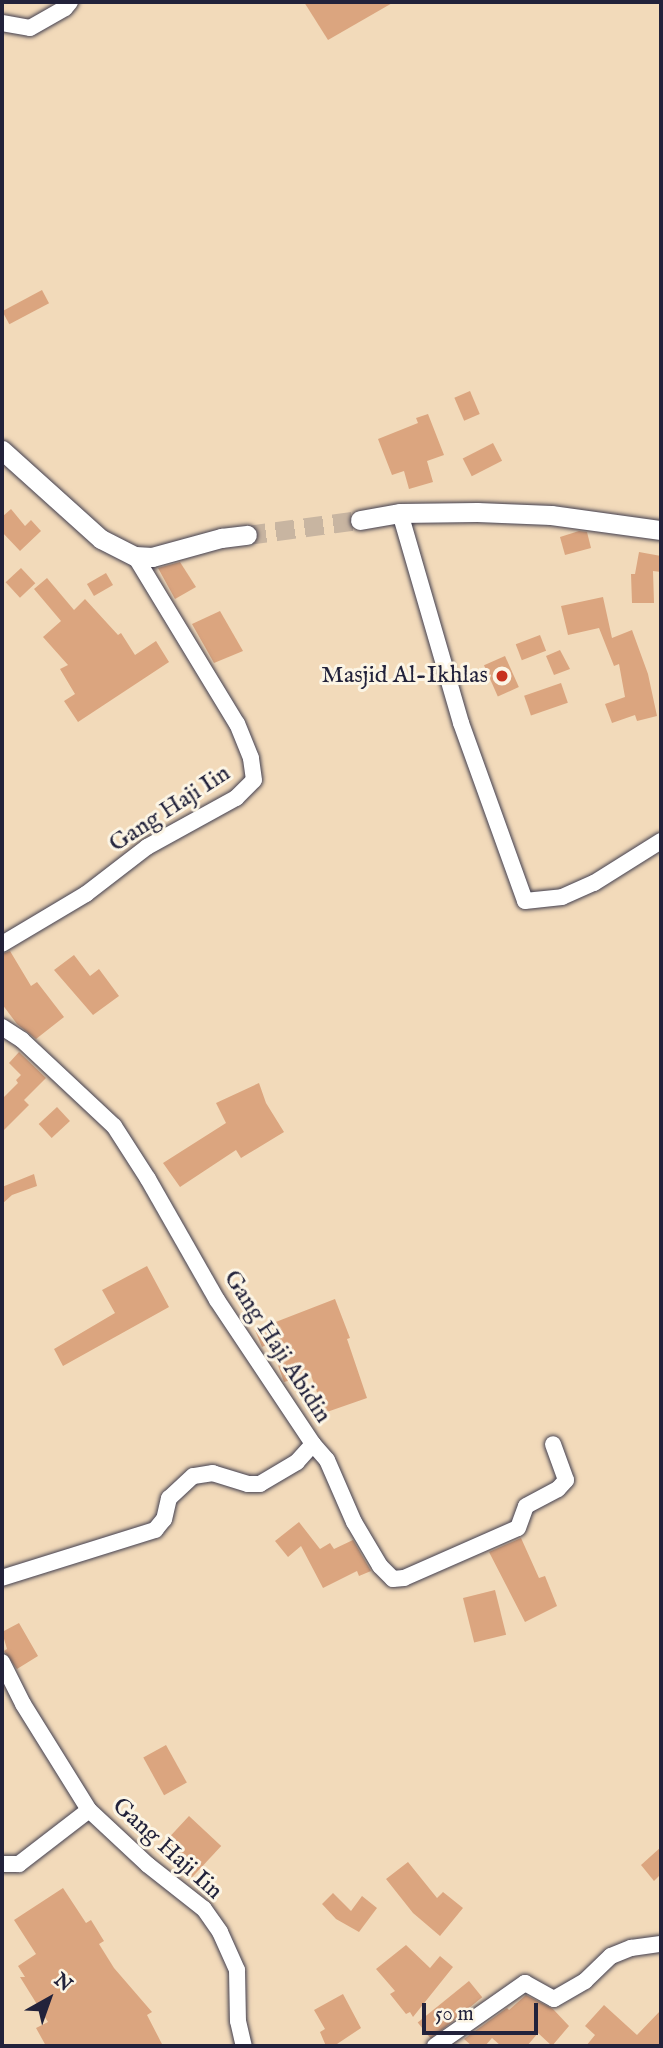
<!DOCTYPE html>
<html>
<head>
<meta charset="utf-8">
<style>
	body { margin:0 }
	#map { position:relative; width:663px; height:2048px; overflow:hidden; background:#f2daba; font-family:"IM FELL English",serif }
	div>[style] { position:absolute }
	[style*='--x'] { left:calc(var(--x)*1px); top:calc(var(--y)*1px); width:calc(var(--w)*1px); rotate:calc(var(--a)*1deg) }
	.building>* { inset:0; background:#dba57f; transform-origin:0 0 }
	.tertiary-tunnel>* { height:19px; margin-top:-9.5px; transform-origin:0; background:repeating-linear-gradient(90deg,#c8b5a1 0 19px,transparent 0 29px) }
	.roads { filter:drop-shadow(0 0 2px #413e4e) drop-shadow(0 0 2px #413e4e) }
	.minor>* { height:16px; margin:-8px; padding:0 8px; transform-origin:8px; border-radius:8px; background:#fff }
	.tertiary>* { height:19px; margin:-9.5px; padding:0 9.5px; transform-origin:9.5px; border-radius:9.5px; background:#fff }
	.dots>* { width:19px; height:19px; translate:-50% -50%; box-sizing:border-box; border:4px solid #fcf5e5; border-radius:50% }
	span { translate:-50% -50%; white-space:nowrap; text-align:center; line-height:1.15; -webkit-text-stroke:6px #fcf5e5; paint-order:stroke }
	.poi-label { font-size:24px; color:#22223b }
	.right { translate:-100% -50%; text-align:right }
	.street-label { font-size:24px; color:#22223b }
	.frame { position:absolute; inset:0; border:4px solid #22223b; pointer-events:none }
	.north { position:absolute; left:14px; top:1964px; width:70px; height:70px; -webkit-text-stroke:5px #fcf5e5; paint-order:stroke; rotate:40deg; font-size:19px; font-weight:700; line-height:28px; text-align:center; color:#22223b }
	.north::after { content:''; display:block; margin:auto; width:24px; height:32px; background:#22223b; clip-path:polygon(50% 0,100% 100%,50% 72%,0 100%) }
	.scale { position:absolute; left:422px; top:2003px; width:116px; height:32px; box-sizing:border-box; border:4px solid #22223b; border-top:0; padding-left:9px; font-size:21px; line-height:24px; white-space:nowrap; color:#22223b; -webkit-text-stroke:5px #fcf5e5; paint-order:stroke }
</style>
</head>
<body>
<div id="map">
	<div class="building">
		<div style="clip-path:polygon(304px 2px,394px 2px,328px 40px)"></div>
		<div style="left:42px;top:290px;width:15px;height:45px;rotate:62deg"></div>
		<div style="left:470px;top:391px;width:25px;height:17px;rotate:67deg"></div>
		<div style="clip-path:polygon(428px 414px,444px 455px,427px 461px,433px 482px,409px 489px,404px 471px,392px 475px,378px 439px,418px 423px,416px 418px)"></div>
		<div style="left:493px;top:443px;width:20px;height:34px;rotate:63deg"></div>
		<div style="clip-path:polygon(11px 509px,25px 526px,31px 520px,41px 531px,20px 551px,2px 532px,2px 517px)"></div>
		<div style="clip-path:polygon(579px 531px,587px 532px,591px 548px,565px 555px,560px 537px)"></div>
		<div style="clip-path:polygon(639px 552px,661px 556px,661px 572px,653px 571px,654px 603px,632px 603px,631px 574px,635px 574px)"></div>
		<div style="clip-path:polygon(180px 562px,196px 587px,175px 599px,158px 568px)"></div>
		<div style="left:21px;top:568px;width:21px;height:21px;rotate:47deg"></div>
		<div style="left:106px;top:573px;width:14px;height:22px;rotate:60deg"></div>
		<div style="clip-path:polygon(47px 578px,74px 610px,85px 599px,118px 635px,121px 633px,135px 655px,156px 641px,169px 662px,78px 722px,64px 701px,75px 694px,60px 669px,68px 665px,43px 637px,61px 621px,34px 589px)"></div>
		<div style="clip-path:polygon(603px 597px,612px 638px,632px 630px,648px 674px,657px 716px,637px 721px,635px 715px,612px 723px,605px 704px,625px 697px,619px 664px,614px 666px,599px 628px,568px 635px,561px 606px)"></div>
		<div style="clip-path:polygon(220px 611px,243px 651px,214px 663px,192px 624px)"></div>
		<div style="left:540px;top:635px;width:17px;height:26px;rotate:69deg"></div>
		<div style="clip-path:polygon(560px 650px,570px 669px,554px 675px,546px 656px)"></div>
		<div style="left:505px;top:656px;width:34px;height:23px;rotate:66deg"></div>
		<div style="left:561px;top:683px;width:21px;height:39px;rotate:71deg"></div>
		<div style="clip-path:polygon(10px 951px,31px 986px,37px 982px,64px 1017px,36px 1039px,17px 1024px,2px 1004px,2px 954px)"></div>
		<div style="clip-path:polygon(74px 955px,90px 976px,99px 969px,119px 996px,93px 1015px,54px 970px)"></div>
		<div style="clip-path:polygon(19px 1052px,46px 1078px,24px 1100px,29px 1105px,2px 1132px,2px 1099px,18px 1083px,16px 1080px,21px 1075px,9px 1063px)"></div>
		<div style="clip-path:polygon(259px 1083px,266px 1103px,284px 1132px,241px 1158px,236px 1150px,180px 1187px,163px 1163px,226px 1123px,216px 1103px)"></div>
		<div style="left:57px;top:1107px;width:19px;height:25px;rotate:47deg"></div>
		<div style="clip-path:polygon(34px 1174px,37px 1186px,12px 1195px,2px 1204px,2px 1187px)"></div>
		<div style="clip-path:polygon(147px 1266px,169px 1307px,63px 1366px,54px 1349px,115px 1313px,102px 1290px)"></div>
		<div style="clip-path:polygon(335px 1299px,350px 1338px,347px 1339px,367px 1398px,324px 1413px,311px 1375px,284px 1382px,270px 1343px,262px 1347px,255px 1330px)"></div>
		<div style="clip-path:polygon(299px 1522px,320px 1549px,330px 1543px,334px 1549px,353px 1540px,371px 1571px,359px 1576px,357px 1571px,323px 1588px,301px 1546px,288px 1557px,275px 1541px)"></div>
		<div style="clip-path:polygon(521px 1538px,539px 1578px,545px 1576px,557px 1606px,525px 1622px,489px 1552px)"></div>
		<div style="left:495px;top:1590px;width:46px;height:33px;rotate:76deg"></div>
		<div style="clip-path:polygon(19px 1623px,38px 1656px,17px 1669px,4px 1651px,7px 1649px,2px 1632px)"></div>
		<div style="left:166px;top:1745px;width:43px;height:26px;rotate:61deg"></div>
		<div style="left:189px;top:1816px;width:44px;height:43px;rotate:43deg"></div>
		<div style="clip-path:polygon(661px 1847px,661px 1874px,654px 1881px,641px 1865px)"></div>
		<div style="clip-path:polygon(408px 1862px,437px 1898px,443px 1892px,463px 1908px,440px 1936px,413px 1913px,386px 1879px)"></div>
		<div style="clip-path:polygon(63px 1888px,86px 1923px,91px 1920px,104px 1941px,99px 1944px,114px 1968px,152px 2012px,147px 2015px,163px 2046px,46px 2046px,36px 2028px,48px 2022px,20px 1977px,25px 1977px,18px 1966px,36px 1954px,14px 1920px)"></div>
		<div style="clip-path:polygon(333px 1893px,351px 1911px,362px 1896px,377px 1908px,359px 1932px,336px 1919px,322px 1904px)"></div>
		<div style="clip-path:polygon(406px 1945px,430px 1968px,440px 1956px,453px 1967px,413px 2017px,410px 2012px,406px 2014px,390px 1994px,395px 1991px,376px 1969px)"></div>
		<div style="left:469px;top:1981px;width:21px;height:66px;rotate:51deg"></div>
		<div style="clip-path:polygon(343px 1994px,361px 2028px,334px 2046px,326px 2046px,320px 2032px,325px 2029px,314px 2010px)"></div>
		<div style="clip-path:polygon(526px 1995px,553px 2009px,569px 2026px,552px 2046px,538px 2033px,527px 2046px,501px 2046px,492px 2038px,485px 2046px,472px 2046px,464px 2039px,507px 2008px,509px 2010px)"></div>
		<div style="clip-path:polygon(604px 2005px,637px 2035px,661px 2010px,661px 2046px,586px 2046px,595px 2035px,585px 2026px)"></div>
	</div>
	<div class="tertiary-tunnel">
		<div style="--x:247;--y:535;--w:114;--a:-7.6"></div>
	</div>
	<div class="roads">
		<div class="minor">
			<div style="--x:2;--y:23;--w:28;--a:10"></div>
			<div style="--x:30;--y:28;--w:40;--a:-29.7"></div>
			<div style="--x:65;--y:8;--w:8;--a:-50"></div>
			<div style="--x:400;--y:513;--w:219;--a:73.8"></div>
			<div style="--x:461;--y:723;--w:189;--a:70.2"></div>
			<div style="--x:525;--y:901;--w:37;--a:-6"></div>
			<div style="--x:562;--y:897;--w:35;--a:-24"></div>
			<div style="--x:594;--y:883;--w:79;--a:-32.1"></div>
			<div style="--x:2;--y:944;--w:98;--a:-30.8"></div>
			<div style="--x:86;--y:894;--w:77;--a:-37.6"></div>
			<div style="--x:147;--y:847;--w:102;--a:-28.8"></div>
			<div style="--x:236;--y:798;--w:25;--a:-45"></div>
			<div style="--x:254;--y:780;--w:22;--a:-98"></div>
			<div style="--x:251;--y:758;--w:37;--a:-112"></div>
			<div style="--x:237;--y:724;--w:197;--a:-121.3"></div>
			<div style="--x:2;--y:1027;--w:24;--a:33"></div>
			<div style="--x:22;--y:1040;--w:126;--a:43.1"></div>
			<div style="--x:114;--y:1126;--w:63;--a:57.3"></div>
			<div style="--x:148;--y:1179;--w:139;--a:60.3"></div>
			<div style="--x:217;--y:1300;--w:173;--a:56.3"></div>
			<div style="--x:313;--y:1444;--w:24;--a:132"></div>
			<div style="--x:297;--y:1462;--w:43;--a:149.3"></div>
			<div style="--x:260;--y:1484;--w:12;--a:180"></div>
			<div style="--x:248;--y:1484;--w:37;--a:-163"></div>
			<div style="--x:213;--y:1473;--w:20;--a:171"></div>
			<div style="--x:193;--y:1476;--w:33;--a:137"></div>
			<div style="--x:169;--y:1498;--w:22;--a:103"></div>
			<div style="--x:164;--y:1519;--w:14;--a:129"></div>
			<div style="--x:155;--y:1530;--w:160;--a:162.6"></div>
			<div style="--x:313;--y:1444;--w:21;--a:49"></div>
			<div style="--x:327;--y:1460;--w:68;--a:66.5"></div>
			<div style="--x:354;--y:1522;--w:51;--a:59.4"></div>
			<div style="--x:380;--y:1566;--w:18;--a:45"></div>
			<div style="--x:393;--y:1579;--w:11;--a:-5"></div>
			<div style="--x:404;--y:1578;--w:124;--a:-23.7"></div>
			<div style="--x:518;--y:1528;--w:23;--a:-70"></div>
			<div style="--x:526;--y:1506;--w:36;--a:-28"></div>
			<div style="--x:558;--y:1489;--w:12;--a:-48"></div>
			<div style="--x:566;--y:1480;--w:38;--a:-110"></div>
			<div style="--x:2;--y:1662;--w:47;--a:63.4"></div>
			<div style="--x:23;--y:1704;--w:125;--a:58.1"></div>
			<div style="--x:89;--y:1810;--w:81;--a:43"></div>
			<div style="--x:148;--y:1865;--w:71;--a:38.2"></div>
			<div style="--x:204;--y:1909;--w:28;--a:55"></div>
			<div style="--x:220;--y:1932;--w:42;--a:65.9"></div>
			<div style="--x:237;--y:1970;--w:51;--a:88.9"></div>
			<div style="--x:238;--y:2021;--w:26;--a:77"></div>
			<div style="--x:2;--y:1864;--w:17;--a:0"></div>
			<div style="--x:19;--y:1864;--w:88;--a:-37.6"></div>
			<div style="--x:435;--y:2046;--w:110;--a:-35"></div>
			<div style="--x:525;--y:1983;--w:33;--a:29"></div>
			<div style="--x:554;--y:1999;--w:36;--a:-30"></div>
			<div style="--x:585;--y:1981;--w:36;--a:-44"></div>
			<div style="--x:611;--y:1956;--w:22;--a:-22"></div>
			<div style="--x:631;--y:1948;--w:30;--a:-8"></div>
		</div>
		<div class="tertiary">
			<div style="--x:2;--y:450;--w:133;--a:42"></div>
			<div style="--x:101;--y:539;--w:38;--a:27"></div>
			<div style="--x:135;--y:556;--w:17;--a:3"></div>
			<div style="--x:152;--y:557;--w:72;--a:-15.4"></div>
			<div style="--x:221;--y:538;--w:26;--a:-7"></div>
			<div style="--x:360;--y:520;--w:41;--a:-9.9"></div>
			<div style="--x:400;--y:513;--w:77;--a:-0.7"></div>
			<div style="--x:477;--y:512;--w:74;--a:2.3"></div>
			<div style="--x:551;--y:515;--w:111;--a:7.8"></div>
		</div>
	</div>
	<div class="dots">
		<div style="left:502px;top:676px;background:#c8321e"></div>
	</div>
	<div class="poi-label">
		<span class="right" style="left:488px;top:676px">Masjid Al-Ikhlas</span>
	</div>
	<div class="street-label">
		<span style="left:170px;top:809px;rotate:-33deg">Gang Haji Iin</span>
		<span style="left:277px;top:1347px;rotate:57deg">Gang Haji Abidin</span>
		<span style="left:167px;top:1849px;rotate:42deg">Gang Haji Iin</span>
	</div>
	<div class="frame"></div>
	<div class="north">N</div>
	<div class="scale">50 m</div>
</div>
</body>
</html>
